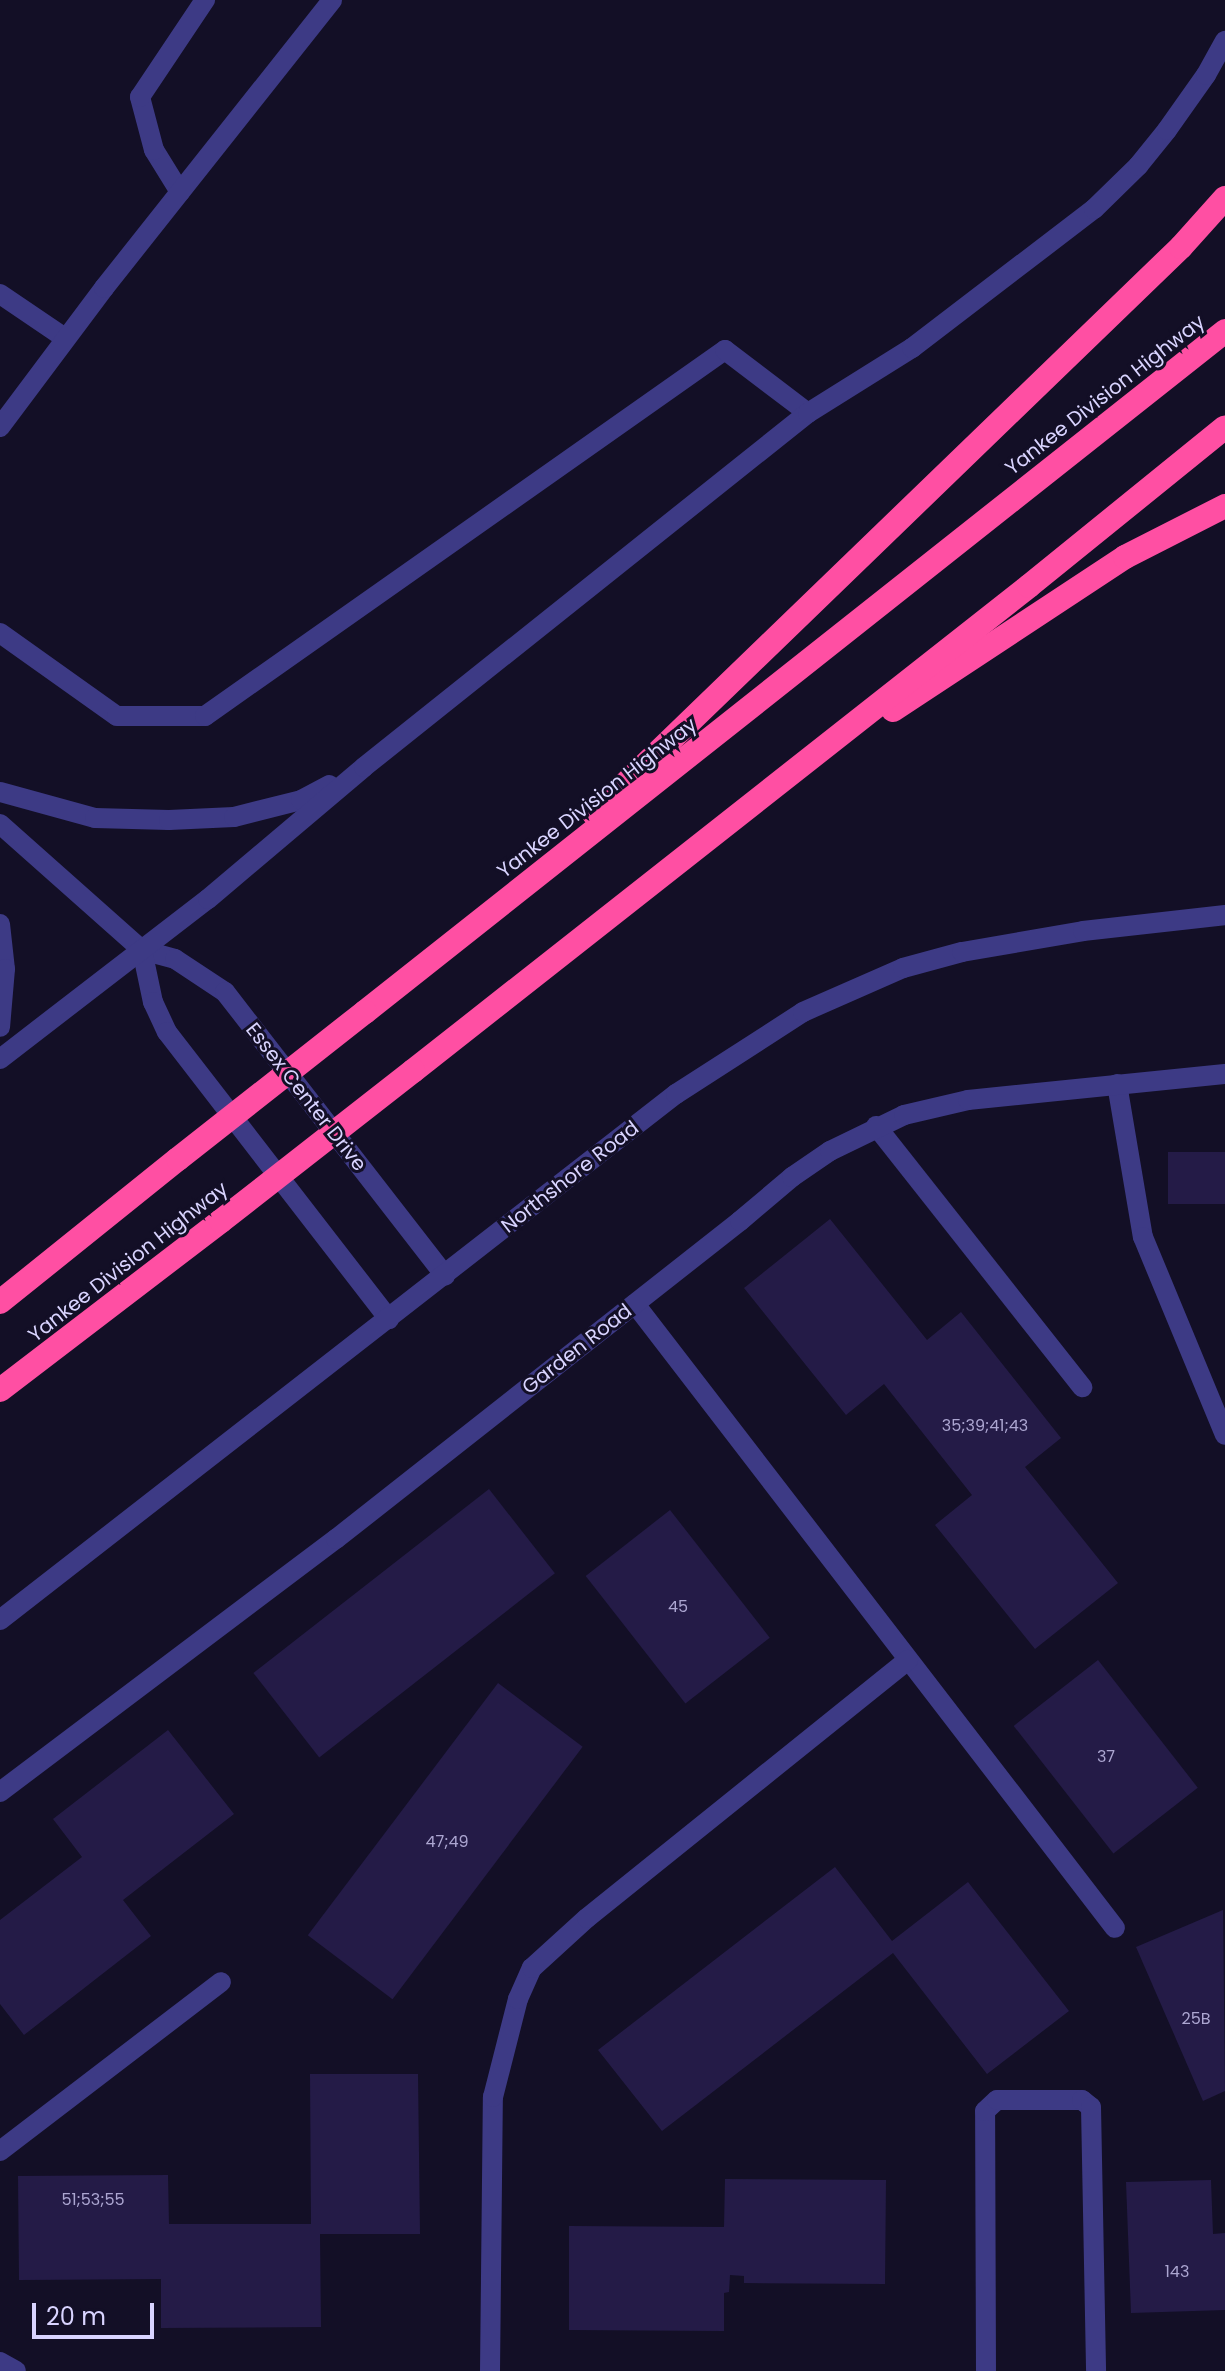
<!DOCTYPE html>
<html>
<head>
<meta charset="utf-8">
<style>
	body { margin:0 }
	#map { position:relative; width:1225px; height:2371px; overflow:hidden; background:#130f26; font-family:Poppins,sans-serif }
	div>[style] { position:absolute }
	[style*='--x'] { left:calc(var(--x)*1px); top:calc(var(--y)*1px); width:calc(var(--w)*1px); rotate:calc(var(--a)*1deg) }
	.building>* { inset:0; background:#241b47; transform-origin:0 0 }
	.minor>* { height:20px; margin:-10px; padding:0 10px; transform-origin:10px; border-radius:10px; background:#3d3a85 }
	.highway>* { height:24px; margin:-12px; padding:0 12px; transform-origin:12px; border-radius:12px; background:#ff4fa3 }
	.highway-bridge>* { height:24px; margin:-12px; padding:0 12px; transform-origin:12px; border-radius:12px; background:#ff4fa3 }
	span { translate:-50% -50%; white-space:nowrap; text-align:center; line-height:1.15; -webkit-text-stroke:6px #130f26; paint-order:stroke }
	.number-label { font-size:16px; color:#aca6d1 }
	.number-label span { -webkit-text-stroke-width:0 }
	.street-label { font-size:20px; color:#d9d4ff }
	.scale { position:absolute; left:32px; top:2303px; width:122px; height:36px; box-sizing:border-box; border:4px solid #d9d4ff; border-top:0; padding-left:10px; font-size:24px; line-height:28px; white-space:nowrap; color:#d9d4ff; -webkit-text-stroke:6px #130f26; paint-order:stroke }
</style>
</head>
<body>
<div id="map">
	<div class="building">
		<div style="left:1225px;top:1152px;width:52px;height:57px;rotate:90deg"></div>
		<div style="clip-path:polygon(830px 1219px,927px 1340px,961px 1312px,1061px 1438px,1025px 1467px,1118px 1583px,1035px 1649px,935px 1525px,972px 1495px,884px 1384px,846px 1415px,744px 1288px)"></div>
		<div style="left:489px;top:1489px;width:107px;height:299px;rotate:52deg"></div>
		<div style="left:670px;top:1510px;width:162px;height:107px;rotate:52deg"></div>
		<div style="left:1098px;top:1660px;width:162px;height:107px;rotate:52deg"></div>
		<div style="left:498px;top:1683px;width:106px;height:316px;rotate:37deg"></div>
		<div style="clip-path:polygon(168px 1730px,234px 1814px,123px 1900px,151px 1936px,24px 2035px,0 2004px,0 1920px,82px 1857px,53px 1819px)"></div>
		<div style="clip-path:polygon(835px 1867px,892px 1941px,968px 1882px,1069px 2011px,987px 2074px,893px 1953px,662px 2131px,598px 2050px)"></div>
		<div style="clip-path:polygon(1223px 1910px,1225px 2091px,1203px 2101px,1136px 1947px)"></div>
		<div style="clip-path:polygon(310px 2074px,418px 2074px,420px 2234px,320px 2234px,321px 2327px,161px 2328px,161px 2279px,19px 2280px,18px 2176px,168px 2175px,169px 2224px,311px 2224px)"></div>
		<div style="clip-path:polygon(725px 2179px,886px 2180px,885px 2284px,744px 2283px,744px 2276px,730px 2275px,729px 2292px,724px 2293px,724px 2331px,569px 2330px,569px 2226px,724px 2227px)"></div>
		<div style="clip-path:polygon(1211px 2180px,1213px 2234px,1225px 2233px,1225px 2310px,1131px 2313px,1126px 2182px)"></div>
	</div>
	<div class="minor">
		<div style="--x:180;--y:192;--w:49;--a:-121.8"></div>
		<div style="--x:154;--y:150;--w:55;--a:-104.8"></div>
		<div style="--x:140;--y:97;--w:117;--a:-56.2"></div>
		<div style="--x:0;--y:294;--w:78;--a:34.1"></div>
		<div style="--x:0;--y:427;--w:174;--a:-53.2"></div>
		<div style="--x:104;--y:288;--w:367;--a:-51.6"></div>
		<div style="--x:0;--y:633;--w:143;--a:35.4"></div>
		<div style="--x:117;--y:716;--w:88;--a:0"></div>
		<div style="--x:205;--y:716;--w:636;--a:-35.14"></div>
		<div style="--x:725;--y:350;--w:104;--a:37.2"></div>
		<div style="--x:0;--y:792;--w:98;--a:15.3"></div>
		<div style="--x:95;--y:818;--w:74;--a:1.5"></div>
		<div style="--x:169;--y:820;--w:65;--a:-2.6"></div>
		<div style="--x:234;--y:817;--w:69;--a:-14.2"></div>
		<div style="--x:301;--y:800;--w:32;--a:-28"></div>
		<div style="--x:0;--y:824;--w:190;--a:41.6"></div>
		<div style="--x:142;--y:950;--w:34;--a:15"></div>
		<div style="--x:175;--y:959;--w:60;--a:33.4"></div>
		<div style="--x:225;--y:992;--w:359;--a:52.2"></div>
		<div style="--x:0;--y:924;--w:45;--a:83.7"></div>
		<div style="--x:5;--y:969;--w:58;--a:94.9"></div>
		<div style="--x:142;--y:950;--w:53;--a:78.1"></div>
		<div style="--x:153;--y:1002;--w:33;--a:65"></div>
		<div style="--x:167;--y:1032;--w:363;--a:52.3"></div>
		<div style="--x:0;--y:1059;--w:262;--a:-37.6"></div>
		<div style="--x:208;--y:899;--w:204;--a:-40.2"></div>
		<div style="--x:364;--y:767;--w:568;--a:-38.57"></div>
		<div style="--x:808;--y:413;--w:123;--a:-32"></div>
		<div style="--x:912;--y:348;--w:229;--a:-37.4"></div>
		<div style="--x:1094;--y:209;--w:62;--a:-44.3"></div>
		<div style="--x:1138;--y:166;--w:46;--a:-51.1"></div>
		<div style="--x:1167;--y:130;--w:67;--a:-54.7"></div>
		<div style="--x:1206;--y:75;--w:39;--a:-61"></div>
		<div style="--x:1117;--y:1084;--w:155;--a:80.4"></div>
		<div style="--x:1143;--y:1237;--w:214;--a:67.5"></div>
		<div style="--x:876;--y:1126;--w:333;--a:51.7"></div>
		<div style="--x:635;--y:1304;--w:787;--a:52.43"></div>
		<div style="--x:0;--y:1620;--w:857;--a:-37.89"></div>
		<div style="--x:676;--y:1094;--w:151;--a:-32.8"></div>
		<div style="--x:803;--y:1012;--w:109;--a:-23.7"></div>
		<div style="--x:903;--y:968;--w:61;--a:-15.2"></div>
		<div style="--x:962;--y:952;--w:123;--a:-9.8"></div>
		<div style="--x:1083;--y:931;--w:143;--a:-6.4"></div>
		<div style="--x:0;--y:1792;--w:421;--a:-37"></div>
		<div style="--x:336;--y:1539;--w:514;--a:-38.21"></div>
		<div style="--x:740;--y:1221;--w:68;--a:-40.2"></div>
		<div style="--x:792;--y:1177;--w:46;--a:-34.4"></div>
		<div style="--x:830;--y:1151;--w:82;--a:-25.9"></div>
		<div style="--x:904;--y:1115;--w:66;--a:-13.2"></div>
		<div style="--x:968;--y:1100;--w:258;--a:-5.8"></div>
		<div style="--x:0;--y:2151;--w:278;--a:-37.4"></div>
		<div style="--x:0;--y:2362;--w:18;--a:29"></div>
		<div style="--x:490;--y:2371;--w:274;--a:-89.4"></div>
		<div style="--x:493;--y:2097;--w:101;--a:-75.7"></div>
		<div style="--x:518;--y:1999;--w:34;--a:-66"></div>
		<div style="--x:532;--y:1968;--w:74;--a:-42.3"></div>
		<div style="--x:587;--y:1918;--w:412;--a:-38.8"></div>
		<div style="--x:986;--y:2371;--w:260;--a:-90.2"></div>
		<div style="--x:985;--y:2111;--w:16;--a:-43"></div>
		<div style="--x:997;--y:2100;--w:85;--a:0"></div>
		<div style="--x:1082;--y:2100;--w:11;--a:38"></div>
		<div style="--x:1091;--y:2107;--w:264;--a:88.9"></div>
	</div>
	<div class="highway">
		<div style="--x:893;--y:710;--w:278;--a:-33.4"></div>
		<div style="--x:1125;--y:557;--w:112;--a:-27"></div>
		<div style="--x:594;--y:814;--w:816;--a:-44.01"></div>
		<div style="--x:1181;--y:247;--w:66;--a:-48.1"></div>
		<div style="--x:365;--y:1012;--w:1097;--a:-38.37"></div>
		<div style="--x:413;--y:1071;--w:784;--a:-38.21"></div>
		<div style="--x:1029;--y:586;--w:252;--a:-39"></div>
		<div style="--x:0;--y:1302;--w:228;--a:-38.8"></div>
		<div style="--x:0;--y:1390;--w:278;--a:-37.4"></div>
	</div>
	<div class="highway-bridge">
		<div style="--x:178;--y:1159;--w:238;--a:-38.2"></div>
		<div style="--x:221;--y:1221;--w:244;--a:-38"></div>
	</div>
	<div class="number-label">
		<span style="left:985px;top:1426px">35;39;41;43</span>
		<span style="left:678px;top:1607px">45</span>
		<span style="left:1106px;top:1757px">37</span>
		<span style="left:447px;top:1842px">47;49</span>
		<span style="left:1196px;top:2019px">25B</span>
		<span style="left:93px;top:2200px">51;53;55</span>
		<span style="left:1177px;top:2272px">143</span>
	</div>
	<div class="street-label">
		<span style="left:1105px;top:395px;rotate:-38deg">Yankee Division Highway</span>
		<span style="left:597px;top:798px;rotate:-38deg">Yankee Division Highway</span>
		<span style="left:306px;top:1097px;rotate:52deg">Essex Center Drive</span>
		<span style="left:570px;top:1177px;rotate:-38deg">Northshore Road</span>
		<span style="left:128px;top:1262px;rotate:-38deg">Yankee Division Highway</span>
		<span style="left:577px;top:1349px;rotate:-38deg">Garden Road</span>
	</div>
	<div class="scale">20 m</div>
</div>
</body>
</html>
